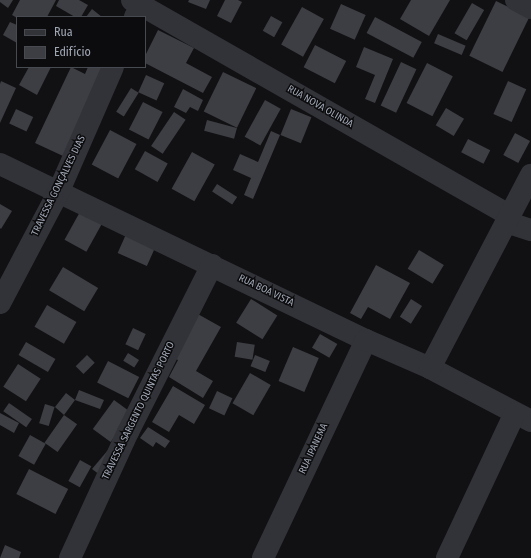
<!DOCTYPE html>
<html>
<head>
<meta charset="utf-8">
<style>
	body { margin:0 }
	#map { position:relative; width:531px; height:558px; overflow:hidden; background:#111113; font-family:"Fira Sans Condensed",sans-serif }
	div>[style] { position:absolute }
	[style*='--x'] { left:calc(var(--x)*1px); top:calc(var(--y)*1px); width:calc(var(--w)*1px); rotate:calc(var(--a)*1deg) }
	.building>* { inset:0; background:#3d3e43; transform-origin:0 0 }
	.minor>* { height:22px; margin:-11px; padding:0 11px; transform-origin:11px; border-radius:11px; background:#323338 }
	.tertiary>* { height:22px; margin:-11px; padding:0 11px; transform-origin:11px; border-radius:11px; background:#323338 }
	span { translate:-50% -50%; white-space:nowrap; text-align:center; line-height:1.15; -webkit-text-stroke:3px #0c0c0e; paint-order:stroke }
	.street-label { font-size:10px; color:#a1a8b5 }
	.legend { position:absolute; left:16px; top:16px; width:130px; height:52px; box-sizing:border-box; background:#0c0c0e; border:1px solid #484a51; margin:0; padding:5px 7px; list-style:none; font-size:12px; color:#a1a8b5 }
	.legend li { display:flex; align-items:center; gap:8px; height:20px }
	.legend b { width:20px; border:1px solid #484a51 }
</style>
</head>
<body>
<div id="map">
	<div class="building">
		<div style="clip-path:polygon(0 0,13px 0,8px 8px,0 2px)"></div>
		<div style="clip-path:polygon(20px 0,56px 0,47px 17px,17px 18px,12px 15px)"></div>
		<div style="clip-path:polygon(59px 0,79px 0,88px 5px,81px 17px,75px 17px,56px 6px)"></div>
		<div style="clip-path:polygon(189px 0,210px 0,206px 9px,188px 2px)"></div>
		<div style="clip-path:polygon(225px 0,238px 0,242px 2px,231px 23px,217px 16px)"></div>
		<div style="clip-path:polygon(411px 0,450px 0,429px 36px,400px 19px)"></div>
		<div style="left:496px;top:1px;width:37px;height:61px;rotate:26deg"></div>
		<div style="left:472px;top:3px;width:14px;height:35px;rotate:30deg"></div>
		<div style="left:341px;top:4px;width:27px;height:27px;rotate:24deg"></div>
		<div style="left:302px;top:7px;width:25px;height:43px;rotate:29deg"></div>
		<div style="clip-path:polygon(92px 9px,102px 17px,86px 17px)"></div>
		<div style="left:271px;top:16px;width:13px;height:17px;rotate:29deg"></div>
		<div style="left:375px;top:17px;width:53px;height:18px;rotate:28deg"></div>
		<div style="clip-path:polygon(10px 22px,17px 25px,17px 43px,3px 35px)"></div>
		<div style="clip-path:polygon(158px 30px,194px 48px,186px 63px,212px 77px,203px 93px,145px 63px,145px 56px)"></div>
		<div style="left:438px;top:34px;width:30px;height:10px;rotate:23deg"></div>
		<div style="left:315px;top:45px;width:35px;height:25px;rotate:27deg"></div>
		<div style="clip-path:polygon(364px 47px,393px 59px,375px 103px,365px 99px,375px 75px,356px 67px)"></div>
		<div style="left:401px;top:62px;width:17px;height:48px;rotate:25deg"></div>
		<div style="left:427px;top:63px;width:29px;height:45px;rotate:27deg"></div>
		<div style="clip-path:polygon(29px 67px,51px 67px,37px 95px,19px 85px)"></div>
		<div style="clip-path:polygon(71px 67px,85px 74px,88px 67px,105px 67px,63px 156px,35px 143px)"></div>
		<div style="left:223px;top:72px;width:37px;height:44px;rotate:26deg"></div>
		<div style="left:146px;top:75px;width:20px;height:19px;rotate:24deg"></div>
		<div style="clip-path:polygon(1px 81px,16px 88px,0 123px,0 84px)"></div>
		<div style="left:508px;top:81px;width:20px;height:36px;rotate:24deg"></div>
		<div style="left:131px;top:88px;width:9px;height:28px;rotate:32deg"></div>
		<div style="clip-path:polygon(183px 89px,203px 100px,198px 111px,190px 107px,186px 113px,174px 107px)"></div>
		<div style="left:265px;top:100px;width:18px;height:42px;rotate:29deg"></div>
		<div style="left:143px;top:102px;width:22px;height:31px;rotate:27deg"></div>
		<div style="left:446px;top:108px;width:21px;height:20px;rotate:31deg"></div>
		<div style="left:16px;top:109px;width:19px;height:16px;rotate:25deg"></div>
		<div style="left:291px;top:109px;width:22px;height:28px;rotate:22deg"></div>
		<div style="left:174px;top:112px;width:14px;height:41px;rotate:34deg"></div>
		<div style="left:207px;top:120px;width:31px;height:11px;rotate:15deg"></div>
		<div style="left:110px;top:130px;width:30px;height:39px;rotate:28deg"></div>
		<div style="clip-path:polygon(271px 131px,280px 135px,253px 199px,244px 195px,251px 178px,233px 170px,240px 154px,258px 162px)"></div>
		<div style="left:515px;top:133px;width:17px;height:25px;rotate:28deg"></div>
		<div style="left:468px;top:139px;width:25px;height:15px;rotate:27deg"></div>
		<div style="left:145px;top:151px;width:26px;height:21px;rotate:29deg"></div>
		<div style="left:192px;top:152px;width:26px;height:42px;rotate:29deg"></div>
		<div style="left:217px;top:184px;width:24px;height:9px;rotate:33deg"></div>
		<div style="clip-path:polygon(0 204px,12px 211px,1px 229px,0 228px)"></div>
		<div style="left:81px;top:210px;width:25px;height:34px;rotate:29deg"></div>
		<div style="left:127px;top:232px;width:32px;height:23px;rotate:24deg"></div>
		<div style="left:419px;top:250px;width:29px;height:22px;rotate:31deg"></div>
		<div style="clip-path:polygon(376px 265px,410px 283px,390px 319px,368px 307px,361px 319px,350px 313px)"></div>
		<div style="left:63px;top:267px;width:41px;height:27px;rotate:31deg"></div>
		<div style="left:251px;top:299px;width:31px;height:28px;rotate:32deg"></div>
		<div style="left:411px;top:299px;width:13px;height:21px;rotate:32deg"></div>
		<div style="left:47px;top:305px;width:34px;height:25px;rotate:30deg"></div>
		<div style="clip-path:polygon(196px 313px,221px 327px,196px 371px,213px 381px,203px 398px,169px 377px,178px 360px,172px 357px)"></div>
		<div style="left:133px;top:328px;width:14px;height:18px;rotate:25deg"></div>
		<div style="left:320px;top:334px;width:20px;height:16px;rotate:30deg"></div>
		<div style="left:26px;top:342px;width:34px;height:15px;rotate:30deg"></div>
		<div style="left:237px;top:342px;width:18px;height:15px;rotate:9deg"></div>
		<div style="left:293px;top:347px;width:28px;height:37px;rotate:23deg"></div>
		<div style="left:128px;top:353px;width:13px;height:9px;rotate:32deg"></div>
		<div style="left:87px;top:355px;width:11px;height:16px;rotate:45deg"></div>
		<div style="left:255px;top:355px;width:16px;height:12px;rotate:22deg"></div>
		<div style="left:108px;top:361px;width:35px;height:24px;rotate:27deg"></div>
		<div style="left:18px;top:364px;width:27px;height:27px;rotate:33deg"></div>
		<div style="left:250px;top:373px;width:24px;height:35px;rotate:30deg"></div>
		<div style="clip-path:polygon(173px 386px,205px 405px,194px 424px,179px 415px,169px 432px,152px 422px)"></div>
		<div style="clip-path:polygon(79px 390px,104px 400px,100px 409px,75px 400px,64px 415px,55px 407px,66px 393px,75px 400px)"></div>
		<div style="left:217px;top:391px;width:17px;height:19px;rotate:25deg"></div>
		<div style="left:114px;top:400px;width:22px;height:36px;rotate:36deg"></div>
		<div style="left:9px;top:403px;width:28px;height:10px;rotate:35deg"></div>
		<div style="left:45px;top:404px;width:10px;height:20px;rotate:17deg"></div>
		<div style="clip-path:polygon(0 413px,19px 423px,14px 433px,0 425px)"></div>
		<div style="left:64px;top:415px;width:16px;height:34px;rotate:35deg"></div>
		<div style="clip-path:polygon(148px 427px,170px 441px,165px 448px,156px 442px,153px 447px,140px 438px)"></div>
		<div style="left:30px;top:435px;width:18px;height:24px;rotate:29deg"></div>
		<div style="clip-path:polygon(108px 450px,100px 475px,92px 469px)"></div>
		<div style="left:80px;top:460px;width:13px;height:24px;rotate:29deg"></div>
		<div style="left:29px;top:469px;width:44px;height:28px;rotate:27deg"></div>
		<div style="clip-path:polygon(5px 545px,21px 552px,19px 558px,0 558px)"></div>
	</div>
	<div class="minor">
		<div style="--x:132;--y:0;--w:434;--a:29.7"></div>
		<div style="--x:516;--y:0;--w:17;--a:28"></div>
		<div style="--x:0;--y:164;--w:406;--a:25.7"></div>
		<div style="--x:506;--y:222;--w:26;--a:18"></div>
		<div style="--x:430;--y:368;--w:114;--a:27.7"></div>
		<div style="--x:70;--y:558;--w:139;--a:-65.3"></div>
		<div style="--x:128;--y:432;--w:187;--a:-63.3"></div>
		<div style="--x:447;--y:558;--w:160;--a:-64.9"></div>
	</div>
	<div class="tertiary">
		<div style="--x:135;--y:17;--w:19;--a:-65"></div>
		<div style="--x:0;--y:303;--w:124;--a:-62.2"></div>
		<div style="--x:58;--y:193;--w:137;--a:-66.4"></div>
		<div style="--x:263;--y:558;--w:241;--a:-64.7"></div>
		<div style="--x:366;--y:340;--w:70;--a:23.6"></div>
		<div style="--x:430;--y:368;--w:218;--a:-62.4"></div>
	</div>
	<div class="street-label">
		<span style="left:320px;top:107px;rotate:30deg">RUA NOVA OLINDA</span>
		<span style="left:59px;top:186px;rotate:-64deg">TRAVESSA GONÇALVES DIAS</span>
		<span style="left:266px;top:291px;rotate:26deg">RUA BOA VISTA</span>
		<span style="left:139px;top:411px;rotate:-64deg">TRAVESSA SARGENTO QUINTAS PORTO</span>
		<span style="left:314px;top:449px;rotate:-65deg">RUA IPANEMA</span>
	</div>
	<ul class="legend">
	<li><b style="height:5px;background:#323338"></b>Rua</li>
	<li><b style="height:11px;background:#3d3e43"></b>Edifício</li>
	</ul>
</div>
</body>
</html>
